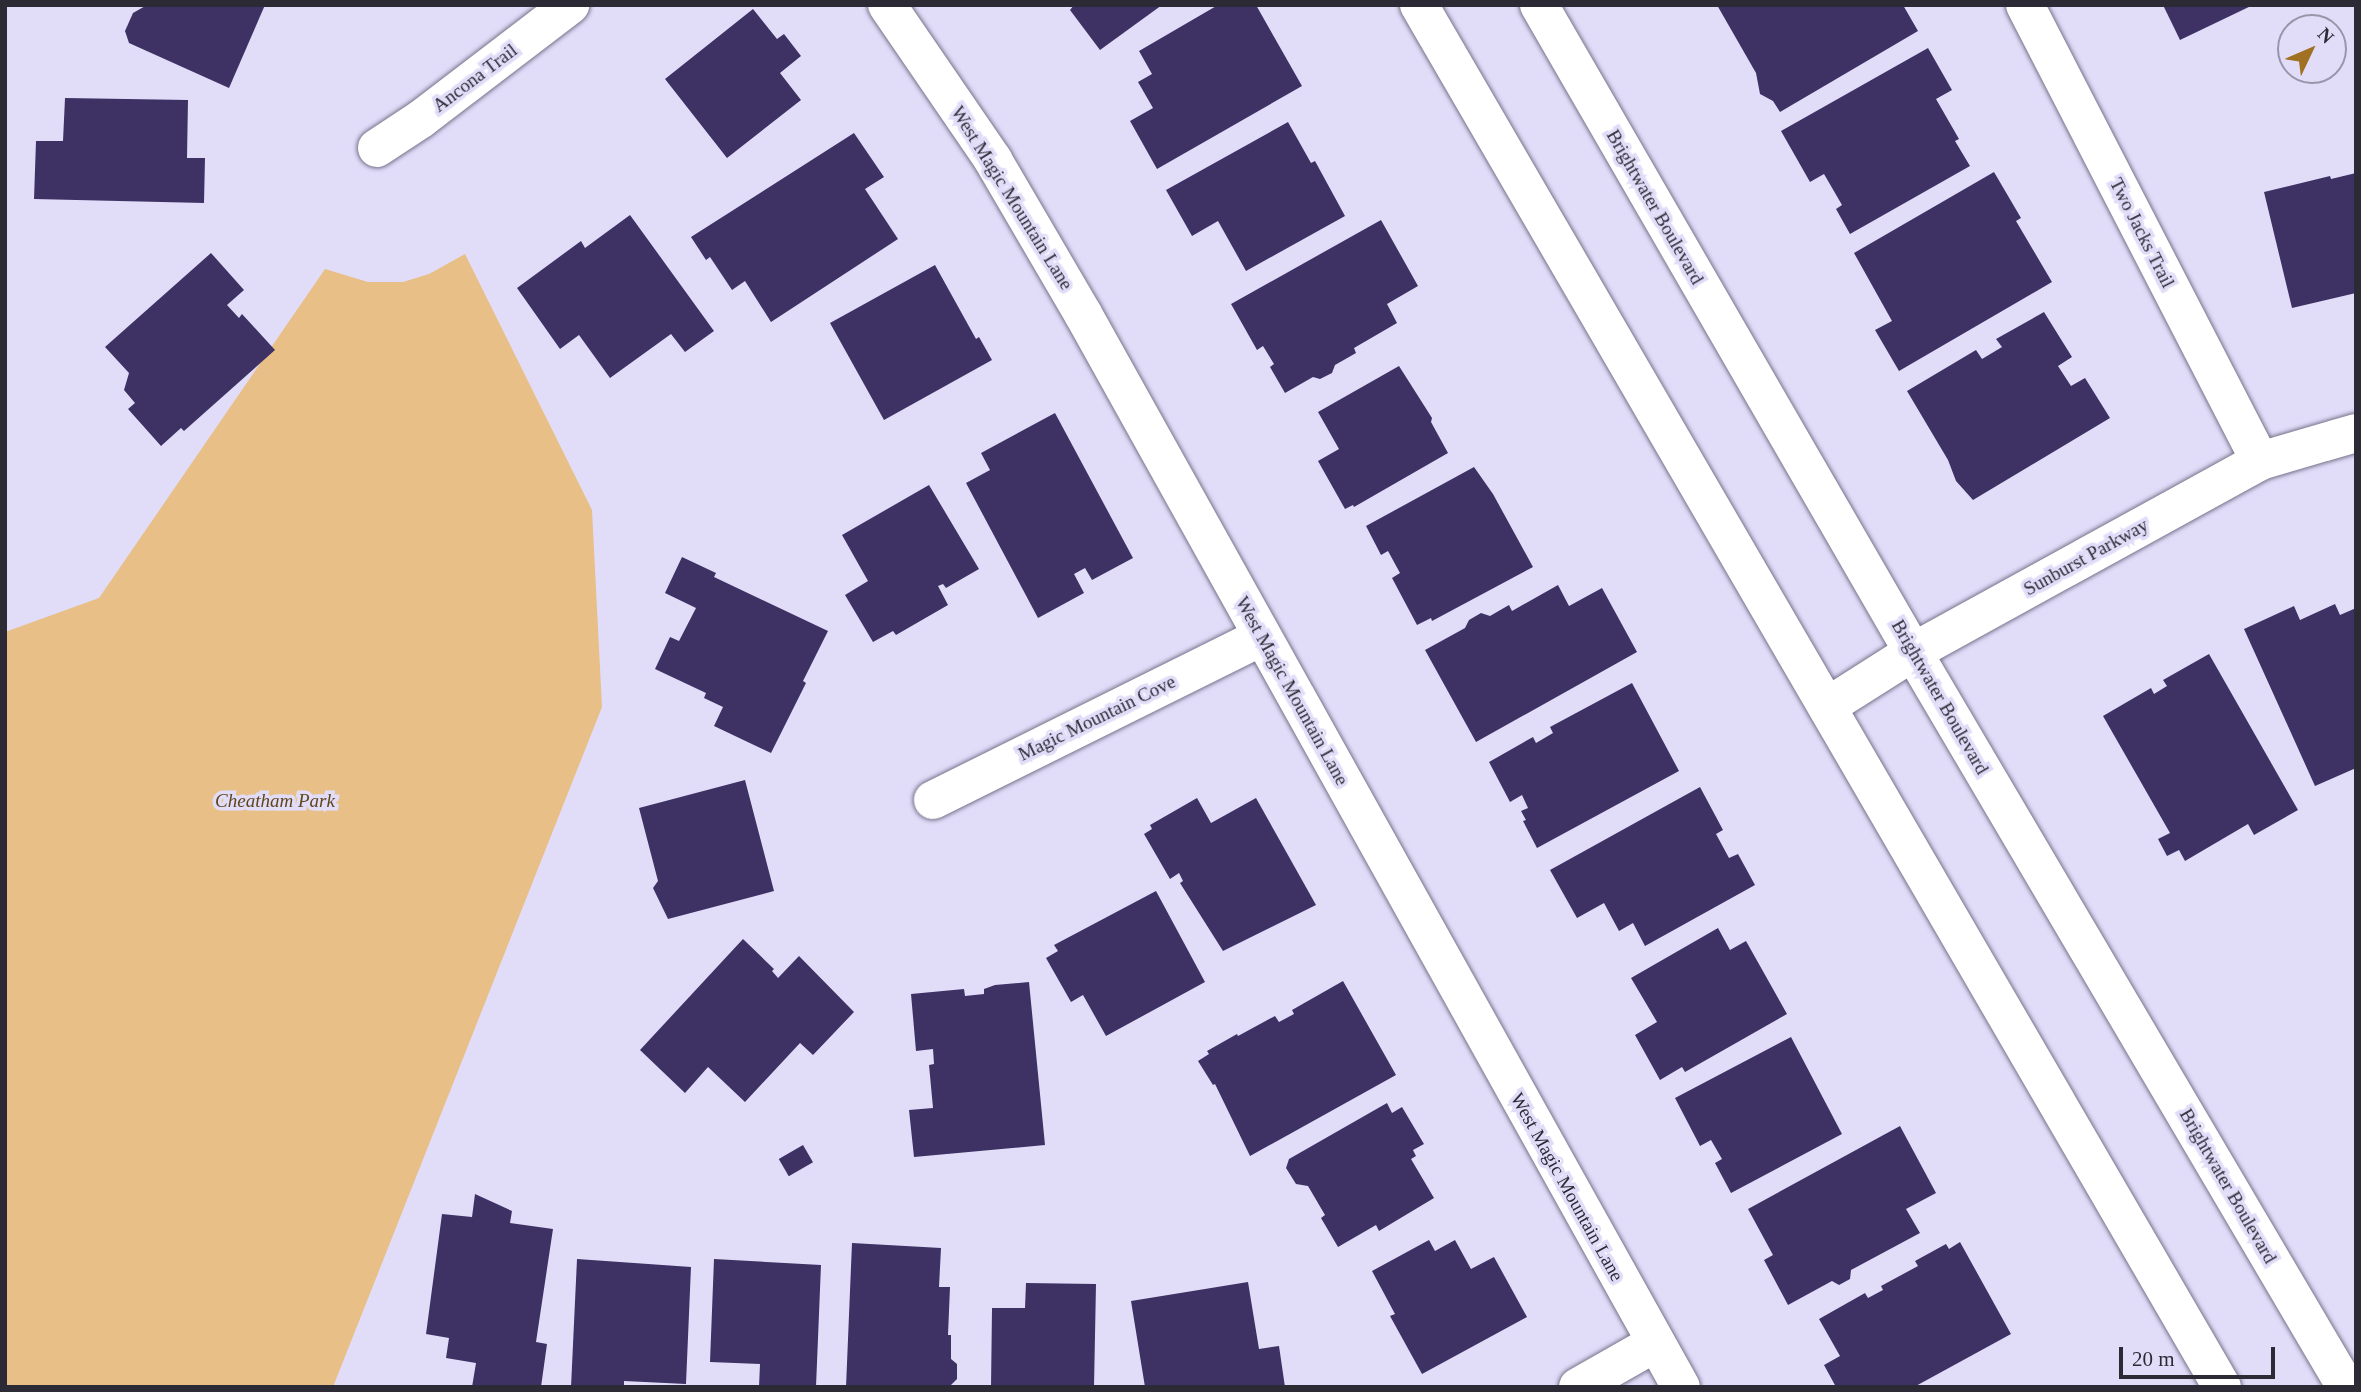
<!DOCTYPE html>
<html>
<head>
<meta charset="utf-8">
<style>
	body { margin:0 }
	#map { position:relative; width:2361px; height:1392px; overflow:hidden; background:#e1ddf9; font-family:Georgia,serif }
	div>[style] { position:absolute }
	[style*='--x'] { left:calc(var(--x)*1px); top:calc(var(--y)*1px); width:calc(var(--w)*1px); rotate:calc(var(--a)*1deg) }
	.green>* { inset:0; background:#e8bf87 }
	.building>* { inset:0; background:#3e3265; transform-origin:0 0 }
	.roads { filter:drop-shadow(0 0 2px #76738b) drop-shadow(0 0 2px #76738b) }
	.minor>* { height:38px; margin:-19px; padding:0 19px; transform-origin:19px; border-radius:19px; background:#fff }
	span { translate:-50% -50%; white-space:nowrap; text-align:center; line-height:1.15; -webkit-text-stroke:7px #e1ddf9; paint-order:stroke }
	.street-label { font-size:19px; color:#2c2b35 }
	.park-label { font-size:19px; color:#61451a; font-style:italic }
	.frame { position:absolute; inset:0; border:7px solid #2c2b35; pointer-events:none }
	.north { position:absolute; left:2277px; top:14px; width:70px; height:70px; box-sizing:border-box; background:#e1ddf9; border:2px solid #9996ab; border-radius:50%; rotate:46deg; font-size:19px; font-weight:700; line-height:28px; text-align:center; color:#2c2b35 }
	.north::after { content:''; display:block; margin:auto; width:24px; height:32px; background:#a07023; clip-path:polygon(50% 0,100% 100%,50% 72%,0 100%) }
	.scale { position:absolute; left:2119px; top:1347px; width:156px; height:32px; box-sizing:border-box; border:4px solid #2c2b35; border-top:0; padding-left:9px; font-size:21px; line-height:24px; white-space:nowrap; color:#2c2b35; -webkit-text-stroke:5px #e1ddf9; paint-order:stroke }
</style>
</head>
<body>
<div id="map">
	<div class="green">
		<div style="clip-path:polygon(465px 254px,592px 510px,602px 707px,333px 1387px,5px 1387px,5px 632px,99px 598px,325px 269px,368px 282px,403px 282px,429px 274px)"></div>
	</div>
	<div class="building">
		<div style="clip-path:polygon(147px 5px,265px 5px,229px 88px,129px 43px,125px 31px,133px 13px)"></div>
		<div style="clip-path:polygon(1074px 5px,1162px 5px,1100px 50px,1070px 10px)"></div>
		<div style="clip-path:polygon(1218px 5px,1256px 5px,1302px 86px,1157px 169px,1130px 121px,1153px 108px,1138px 82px,1152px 74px,1139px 51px)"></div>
		<div style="clip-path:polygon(1717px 5px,1903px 5px,1918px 31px,1780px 112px,1773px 101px,1760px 94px,1756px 73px)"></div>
		<div style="clip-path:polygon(2163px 5px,2253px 5px,2180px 40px)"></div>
		<div style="clip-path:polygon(753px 9px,777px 39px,784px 34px,801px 56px,780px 73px,801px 100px,727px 158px,665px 79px)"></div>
		<div style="clip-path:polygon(1928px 48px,1952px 90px,1936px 99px,1959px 139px,1955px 141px,1970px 166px,1850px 234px,1836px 209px,1842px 205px,1824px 174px,1810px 182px,1781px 131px)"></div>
		<div style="clip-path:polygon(65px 98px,188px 100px,187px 158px,205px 158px,204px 203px,34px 199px,36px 141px,63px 141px)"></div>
		<div style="clip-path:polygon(1288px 122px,1311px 163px,1315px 161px,1345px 216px,1246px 271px,1218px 221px,1192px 236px,1166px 190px)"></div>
		<div style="clip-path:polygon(854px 133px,884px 177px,865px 189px,898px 239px,771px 322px,745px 281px,732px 290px,710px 257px,706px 260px,691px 237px)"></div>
		<div style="clip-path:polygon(1994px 172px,2021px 218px,2016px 221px,2052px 282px,1899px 371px,1875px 330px,1892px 321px,1854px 253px)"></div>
		<div style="clip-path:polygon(2356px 173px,2356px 293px,2292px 308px,2264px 192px,2330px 176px,2331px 179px)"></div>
		<div style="clip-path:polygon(630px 215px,714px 331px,685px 352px,671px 334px,610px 378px,579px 335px,560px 349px,517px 288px,581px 241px,585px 248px)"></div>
		<div style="clip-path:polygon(1381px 220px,1418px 286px,1387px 304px,1397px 323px,1354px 348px,1356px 353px,1335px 365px,1332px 373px,1320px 379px,1313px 377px,1285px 393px,1270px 367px,1274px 364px,1263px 346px,1257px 350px,1231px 304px)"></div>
		<div style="clip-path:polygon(211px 253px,244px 290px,227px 305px,239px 318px,242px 314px,275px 350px,184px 431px,181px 428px,161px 446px,128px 409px,135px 403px,124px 390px,129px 373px,105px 347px)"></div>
		<div style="clip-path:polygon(935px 265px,976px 339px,979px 337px,992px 360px,884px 420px,830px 323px)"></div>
		<div style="clip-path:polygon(2044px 312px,2072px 357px,2058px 366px,2071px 386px,2085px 378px,2110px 418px,1973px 500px,1956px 481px,1948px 460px,1907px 391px,1976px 350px,1982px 359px,2002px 347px,1996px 339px)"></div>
		<div style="clip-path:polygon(1399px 366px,1432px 418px,1431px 422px,1448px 453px,1354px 507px,1353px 505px,1345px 509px,1318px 461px,1339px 449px,1318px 412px)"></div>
		<div style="clip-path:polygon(1055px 413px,1133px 558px,1092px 580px,1085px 568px,1074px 574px,1084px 593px,1038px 618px,966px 483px,990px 470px,981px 453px)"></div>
		<div style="clip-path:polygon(1474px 467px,1493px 494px,1533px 567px,1432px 621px,1431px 618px,1417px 625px,1392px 578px,1400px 573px,1388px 551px,1381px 555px,1366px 526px)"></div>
		<div style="clip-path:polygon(929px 485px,979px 569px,946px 588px,943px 584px,938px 586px,948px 605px,896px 635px,893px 631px,873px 642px,845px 595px,868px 581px,842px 535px)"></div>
		<div style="clip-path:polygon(682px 557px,716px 573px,714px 577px,828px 631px,803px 681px,806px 683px,771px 753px,714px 726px,723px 707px,704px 698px,706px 693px,655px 669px,670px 637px,679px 641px,696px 608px,665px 593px)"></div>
		<div style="clip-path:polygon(1558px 585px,1569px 606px,1602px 588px,1637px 652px,1476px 742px,1425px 650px,1465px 628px,1469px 620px,1481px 613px,1490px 616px,1509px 605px,1512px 611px)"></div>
		<div style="clip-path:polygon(2335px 604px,2340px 615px,2356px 608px,2356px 768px,2315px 786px,2244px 629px,2294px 606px,2300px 620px)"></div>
		<div style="clip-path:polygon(2209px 654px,2298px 810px,2254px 835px,2248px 824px,2185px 861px,2179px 850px,2167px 856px,2158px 839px,2170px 833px,2103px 716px,2151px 688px,2154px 694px,2167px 686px,2163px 680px)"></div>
		<div style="clip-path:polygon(1632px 683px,1679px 771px,1537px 848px,1523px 821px,1526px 820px,1521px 811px,1528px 808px,1522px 795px,1510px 802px,1489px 762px,1533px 737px,1536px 743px,1553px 733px,1550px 727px)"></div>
		<div style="clip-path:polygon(745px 780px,774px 891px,668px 919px,653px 888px,658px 881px,639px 808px)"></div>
		<div style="clip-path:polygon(1700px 787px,1723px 830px,1716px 834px,1729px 858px,1738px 854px,1755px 885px,1645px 946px,1633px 923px,1619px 931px,1604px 903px,1577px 918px,1550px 870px)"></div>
		<div style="clip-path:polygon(1197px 798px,1211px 823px,1256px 798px,1316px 905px,1223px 951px,1180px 883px,1183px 881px,1179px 873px,1170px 879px,1144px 834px,1152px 829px,1150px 825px)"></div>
		<div style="clip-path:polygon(1156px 891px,1205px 982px,1106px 1036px,1083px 995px,1071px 1002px,1046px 958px,1058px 951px,1054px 945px)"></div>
		<div style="clip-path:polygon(1718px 928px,1730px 950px,1746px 941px,1787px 1014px,1685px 1072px,1682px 1067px,1660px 1080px,1635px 1035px,1657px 1022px,1631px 978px)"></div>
		<div style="clip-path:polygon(743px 939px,774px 969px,772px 971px,778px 978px,799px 956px,854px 1012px,813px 1055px,800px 1043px,745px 1102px,708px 1067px,685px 1093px,640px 1050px)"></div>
		<div style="clip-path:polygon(1343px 981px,1396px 1075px,1250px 1156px,1215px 1084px,1213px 1085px,1198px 1061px,1209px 1054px,1207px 1051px,1237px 1034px,1238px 1036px,1275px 1016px,1279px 1022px,1294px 1014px,1292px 1010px)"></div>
		<div style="clip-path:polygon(1029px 982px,1045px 1145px,914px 1157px,909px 1110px,933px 1108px,929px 1065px,934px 1064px,933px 1049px,916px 1051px,911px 994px,964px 989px,965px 996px,984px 994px,984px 989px,995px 985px)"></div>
		<div style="clip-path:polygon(1791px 1037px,1842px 1134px,1731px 1193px,1715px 1163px,1722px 1159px,1711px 1140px,1700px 1146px,1675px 1098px)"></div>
		<div style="clip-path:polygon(1387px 1103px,1392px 1113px,1402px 1107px,1424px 1144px,1413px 1150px,1416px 1156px,1411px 1159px,1434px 1198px,1379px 1231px,1376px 1225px,1338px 1247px,1321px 1218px,1325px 1215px,1308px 1186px,1296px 1184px,1286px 1168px,1289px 1159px)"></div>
		<div style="clip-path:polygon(1900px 1126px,1936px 1193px,1906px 1209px,1920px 1233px,1851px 1270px,1850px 1279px,1839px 1285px,1832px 1281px,1788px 1305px,1764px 1260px,1773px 1255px,1748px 1209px)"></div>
		<div style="left:803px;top:1145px;width:20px;height:28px;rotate:60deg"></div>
		<div style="clip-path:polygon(475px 1194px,512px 1211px,510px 1223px,553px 1229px,536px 1342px,547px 1344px,541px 1387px,472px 1387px,476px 1363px,446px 1358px,449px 1338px,426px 1334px,442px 1214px,472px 1217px)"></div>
		<div style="clip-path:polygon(1429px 1240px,1435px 1251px,1455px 1240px,1471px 1269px,1494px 1257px,1527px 1317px,1422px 1374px,1390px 1316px,1395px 1314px,1372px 1271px)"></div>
		<div style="clip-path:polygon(1960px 1242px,2011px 1334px,1914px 1387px,1836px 1387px,1824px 1365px,1840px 1356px,1819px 1319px,1865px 1293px,1868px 1298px,1883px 1290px,1881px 1286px,1918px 1266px,1915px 1261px,1946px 1244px,1949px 1249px)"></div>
		<div style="clip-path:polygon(852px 1243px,941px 1248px,939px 1287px,950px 1287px,948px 1335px,951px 1335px,951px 1359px,957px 1364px,957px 1379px,949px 1387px,846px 1387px)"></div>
		<div style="clip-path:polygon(577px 1259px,691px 1267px,686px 1384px,624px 1381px,624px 1387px,571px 1387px)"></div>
		<div style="clip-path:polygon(714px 1259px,821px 1265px,816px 1387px,759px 1387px,760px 1364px,710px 1362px)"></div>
		<div style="clip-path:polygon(1248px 1282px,1259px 1349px,1279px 1346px,1285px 1387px,1145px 1387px,1131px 1301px)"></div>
		<div style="clip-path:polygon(1026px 1283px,1096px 1284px,1094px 1387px,991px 1387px,992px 1308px,1025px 1308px)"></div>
	</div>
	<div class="roads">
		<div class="minor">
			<div style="--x:887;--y:5;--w:188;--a:55.6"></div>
			<div style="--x:993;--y:160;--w:178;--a:59.7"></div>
			<div style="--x:1083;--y:314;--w:1228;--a:60.87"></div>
			<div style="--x:1419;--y:5;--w:1598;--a:59.84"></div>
			<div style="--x:1539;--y:5;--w:747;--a:59.97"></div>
			<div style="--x:1913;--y:652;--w:853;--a:59.5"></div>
			<div style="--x:2025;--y:5;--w:513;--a:62.74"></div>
			<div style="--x:377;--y:148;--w:53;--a:-33.4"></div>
			<div style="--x:421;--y:119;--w:188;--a:-37.4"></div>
			<div style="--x:1828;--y:706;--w:101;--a:-32.4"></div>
			<div style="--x:1913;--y:652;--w:396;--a:-28.8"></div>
			<div style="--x:2260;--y:461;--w:100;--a:-16.3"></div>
			<div style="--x:933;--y:800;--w:366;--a:-26.4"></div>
			<div style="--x:1578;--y:1387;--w:89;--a:-29.7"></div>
		</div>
	</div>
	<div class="street-label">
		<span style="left:475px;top:78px;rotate:-37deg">Ancona Trail</span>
		<span style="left:1012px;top:198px;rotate:58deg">West Magic Mountain Lane</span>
		<span style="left:1655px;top:207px;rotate:60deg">Brightwater Boulevard</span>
		<span style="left:2142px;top:233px;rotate:63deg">Two Jacks Trail</span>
		<span style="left:2086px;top:557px;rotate:-29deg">Sunburst Parkway</span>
		<span style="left:1292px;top:691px;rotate:61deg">West Magic Mountain Lane</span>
		<span style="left:1940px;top:697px;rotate:60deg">Brightwater Boulevard</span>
		<span style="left:1097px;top:718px;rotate:-26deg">Magic Mountain Cove</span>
		<span style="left:2228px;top:1186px;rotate:60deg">Brightwater Boulevard</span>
		<span style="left:1567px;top:1187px;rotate:61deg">West Magic Mountain Lane</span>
	</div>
	<div class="park-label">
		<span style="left:275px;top:801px">Cheatham Park</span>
	</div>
	<div class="frame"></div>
	<div class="north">N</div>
	<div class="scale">20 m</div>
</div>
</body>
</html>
